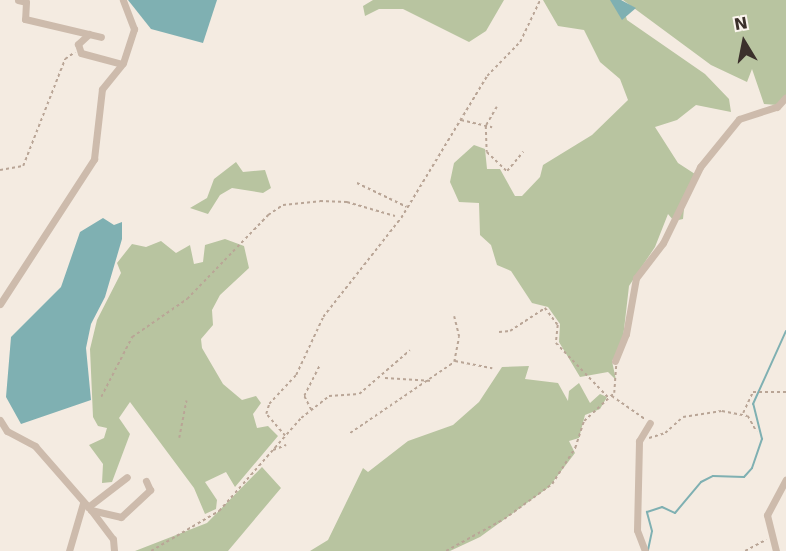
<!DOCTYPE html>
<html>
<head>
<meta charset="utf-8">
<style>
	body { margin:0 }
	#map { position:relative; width:786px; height:551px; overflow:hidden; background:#f4ebe1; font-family:"DejaVu Sans",sans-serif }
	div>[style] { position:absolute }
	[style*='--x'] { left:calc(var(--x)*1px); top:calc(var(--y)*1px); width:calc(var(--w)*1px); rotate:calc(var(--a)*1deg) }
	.green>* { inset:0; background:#b8c4a0 }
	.water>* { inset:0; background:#7fb0b2 }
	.stream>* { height:2px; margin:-1px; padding:0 1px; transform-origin:1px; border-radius:1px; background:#7fb0b2 }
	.path>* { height:1.5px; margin-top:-0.75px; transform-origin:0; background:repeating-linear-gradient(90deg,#b9a596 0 3px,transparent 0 6px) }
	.minor>* { height:7px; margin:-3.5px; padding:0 3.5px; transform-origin:3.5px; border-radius:3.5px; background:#cdbbac }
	span { translate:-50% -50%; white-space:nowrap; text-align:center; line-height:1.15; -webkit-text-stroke:4.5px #fbf5ee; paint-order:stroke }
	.north { position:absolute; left:714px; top:12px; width:60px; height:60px; -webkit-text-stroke:4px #fbf5ee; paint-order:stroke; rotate:350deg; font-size:16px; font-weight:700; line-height:24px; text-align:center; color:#3b302b }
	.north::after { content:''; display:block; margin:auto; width:21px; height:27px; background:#3b302b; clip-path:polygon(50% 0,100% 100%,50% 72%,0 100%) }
</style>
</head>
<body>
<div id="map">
	<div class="green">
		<div style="clip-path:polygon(373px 0,504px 0,486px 31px,469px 42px,403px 9px,379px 9px,365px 16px,363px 6px)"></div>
		<div style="clip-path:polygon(543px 0,621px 0,627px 20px,705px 74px,729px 99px,731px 112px,696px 105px,677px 120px,655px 127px,678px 163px,698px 176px,685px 198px,683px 219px,674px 221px,668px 214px,655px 247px,629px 286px,622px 347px,612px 361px,616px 380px,608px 372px,580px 377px,559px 342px,560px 324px,548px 307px,532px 303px,511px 271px,497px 265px,491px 245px,480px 235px,479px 203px,459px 202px,450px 182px,454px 163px,474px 145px,485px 149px,487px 169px,500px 169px,515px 196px,522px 196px,540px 177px,543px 165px,592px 135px,628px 100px,620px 79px,600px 62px,584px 30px,558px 26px)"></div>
		<div style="clip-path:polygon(623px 0,786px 0,786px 95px,777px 105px,764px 104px,752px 69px,747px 82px,711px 65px)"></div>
		<div style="clip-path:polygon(236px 162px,243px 172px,265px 170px,271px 188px,263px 193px,232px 188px,220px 195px,208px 214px,190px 208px,207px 198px,214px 179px)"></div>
		<div style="clip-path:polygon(225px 239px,244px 246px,249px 268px,220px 295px,212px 310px,213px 325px,201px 339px,202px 348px,223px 384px,242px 400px,256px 396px,261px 403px,253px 414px,257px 428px,268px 426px,278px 436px,235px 487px,226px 472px,205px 482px,217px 500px,216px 509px,205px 514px,194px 488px,130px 402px,119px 418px,130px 434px,112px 482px,102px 483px,103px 464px,89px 445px,104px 438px,107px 428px,98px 426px,93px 417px,90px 349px,97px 320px,121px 273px,117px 263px,132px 244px,146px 247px,161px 241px,176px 253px,190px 245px,194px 264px,203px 262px,205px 245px)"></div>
		<div style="clip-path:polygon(529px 366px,525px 379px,558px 383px,568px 401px,569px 391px,579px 383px,590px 403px,600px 394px,607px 397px,600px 409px,585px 415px,579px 438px,569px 441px,575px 453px,549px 487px,480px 537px,450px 551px,310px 551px,328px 540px,363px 468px,368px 472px,408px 441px,453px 425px,479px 402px,502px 367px)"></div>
		<div style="clip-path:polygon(262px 467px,281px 488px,228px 551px,135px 551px,207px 523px)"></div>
	</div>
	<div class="water">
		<div style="clip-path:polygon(128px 0,217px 0,203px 43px,151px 29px)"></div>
		<div style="clip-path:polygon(610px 0,621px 0,636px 8px,622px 20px)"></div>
		<div style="clip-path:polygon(103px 218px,114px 225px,122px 222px,122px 239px,105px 297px,91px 324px,86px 348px,91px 400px,21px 424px,6px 397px,11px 337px,61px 287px,80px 232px)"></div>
	</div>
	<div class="stream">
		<div style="--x:648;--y:550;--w:19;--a:-78"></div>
		<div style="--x:652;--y:531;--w:20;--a:-105"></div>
		<div style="--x:647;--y:512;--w:16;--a:-18"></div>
		<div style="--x:662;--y:507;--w:14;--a:25"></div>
		<div style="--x:675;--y:513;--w:40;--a:-50"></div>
		<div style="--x:701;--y:482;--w:13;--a:-27"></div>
		<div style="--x:713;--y:476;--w:31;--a:2"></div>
		<div style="--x:744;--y:477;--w:12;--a:-48"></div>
		<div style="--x:752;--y:468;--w:31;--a:-71"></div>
		<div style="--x:762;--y:439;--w:36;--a:-104"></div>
		<div style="--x:753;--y:404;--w:80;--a:-65.7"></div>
	</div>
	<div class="path">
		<div style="--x:497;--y:107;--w:22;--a:120"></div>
		<div style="--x:486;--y:126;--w:26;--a:88"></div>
		<div style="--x:487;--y:152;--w:28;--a:44"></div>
		<div style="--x:507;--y:171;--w:25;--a:-50"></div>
		<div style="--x:461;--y:120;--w:32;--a:13"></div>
		<div style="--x:0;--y:170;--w:23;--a:-10"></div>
		<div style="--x:23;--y:166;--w:115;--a:-68.6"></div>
		<div style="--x:65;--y:59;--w:12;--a:-35"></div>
		<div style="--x:357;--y:183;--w:55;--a:25.6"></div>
		<div style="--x:499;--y:332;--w:11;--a:-5"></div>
		<div style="--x:510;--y:331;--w:42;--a:-33.3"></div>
		<div style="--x:545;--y:308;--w:21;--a:53"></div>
		<div style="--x:558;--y:325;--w:18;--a:96"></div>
		<div style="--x:556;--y:343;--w:76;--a:46.1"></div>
		<div style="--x:455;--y:361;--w:38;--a:11"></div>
		<div style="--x:385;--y:378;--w:48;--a:3.6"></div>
		<div style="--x:612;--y:396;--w:40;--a:34.9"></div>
		<div style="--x:101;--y:397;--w:68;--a:-62.7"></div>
		<div style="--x:132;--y:337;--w:67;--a:-34.6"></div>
		<div style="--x:187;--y:299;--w:117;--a:-46"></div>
		<div style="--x:268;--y:215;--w:18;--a:-34"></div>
		<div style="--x:283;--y:205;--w:37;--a:-6"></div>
		<div style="--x:320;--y:201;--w:27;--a:2"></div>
		<div style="--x:347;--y:202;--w:50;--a:16.3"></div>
		<div style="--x:311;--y:410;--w:16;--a:-117"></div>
		<div style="--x:304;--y:396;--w:35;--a:-63"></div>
		<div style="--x:743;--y:413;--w:23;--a:-65"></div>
		<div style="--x:753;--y:392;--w:33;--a:0"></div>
		<div style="--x:350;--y:433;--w:126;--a:-34.3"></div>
		<div style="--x:454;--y:362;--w:25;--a:-79"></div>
		<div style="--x:459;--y:337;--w:21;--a:-104"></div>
		<div style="--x:285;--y:436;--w:29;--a:-131"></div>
		<div style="--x:266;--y:414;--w:10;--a:-73"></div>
		<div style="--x:269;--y:404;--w:40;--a:-47"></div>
		<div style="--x:296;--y:375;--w:64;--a:-65"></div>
		<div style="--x:323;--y:317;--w:126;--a:-51.8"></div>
		<div style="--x:401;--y:218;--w:166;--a:-58.8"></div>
		<div style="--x:487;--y:76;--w:47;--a:-45.9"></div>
		<div style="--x:520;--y:42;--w:47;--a:-64.5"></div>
		<div style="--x:179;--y:438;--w:38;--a:-79"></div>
		<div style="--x:649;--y:438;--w:17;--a:-17"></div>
		<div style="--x:665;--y:433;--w:24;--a:-42"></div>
		<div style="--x:683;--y:417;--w:39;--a:-9"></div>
		<div style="--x:722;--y:411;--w:26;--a:11"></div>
		<div style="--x:748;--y:416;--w:18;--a:61"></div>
		<div style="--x:273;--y:450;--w:14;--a:-21"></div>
		<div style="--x:151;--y:551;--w:79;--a:-30.5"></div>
		<div style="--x:219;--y:511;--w:124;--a:-48.6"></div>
		<div style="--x:301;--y:418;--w:36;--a:-38"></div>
		<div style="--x:329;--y:396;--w:30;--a:-4"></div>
		<div style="--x:359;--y:394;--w:67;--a:-40.8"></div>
		<div style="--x:446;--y:551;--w:66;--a:-28.9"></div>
		<div style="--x:504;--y:519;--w:59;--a:-36.1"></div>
		<div style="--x:552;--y:484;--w:43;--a:-57.4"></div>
		<div style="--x:575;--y:448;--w:28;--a:-72"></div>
		<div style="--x:584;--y:421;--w:41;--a:-43"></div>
		<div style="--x:614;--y:393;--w:27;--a:-86"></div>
		<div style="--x:745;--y:551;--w:24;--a:-28"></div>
	</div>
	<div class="minor">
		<div style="--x:18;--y:0;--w:8;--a:14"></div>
		<div style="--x:26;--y:2;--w:17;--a:93"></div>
		<div style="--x:25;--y:19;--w:78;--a:13.3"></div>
		<div style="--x:89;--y:34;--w:15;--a:138"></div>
		<div style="--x:78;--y:44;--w:9;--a:72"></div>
		<div style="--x:81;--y:53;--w:42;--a:15"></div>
		<div style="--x:0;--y:304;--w:173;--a:-57"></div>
		<div style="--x:94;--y:159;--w:70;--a:-83.5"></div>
		<div style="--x:102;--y:89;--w:33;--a:-51"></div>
		<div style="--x:123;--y:63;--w:36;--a:-72"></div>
		<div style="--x:134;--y:29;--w:31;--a:-111"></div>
		<div style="--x:615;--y:361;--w:29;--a:-68"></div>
		<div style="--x:626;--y:334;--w:57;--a:-79.9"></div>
		<div style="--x:636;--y:278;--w:44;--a:-52.4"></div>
		<div style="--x:663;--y:243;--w:85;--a:-64"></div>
		<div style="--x:700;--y:167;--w:62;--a:-50.9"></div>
		<div style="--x:739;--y:119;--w:40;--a:-18"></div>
		<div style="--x:777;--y:107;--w:13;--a:-48"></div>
		<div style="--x:0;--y:420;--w:13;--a:58"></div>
		<div style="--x:7;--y:431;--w:32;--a:28"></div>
		<div style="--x:35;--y:446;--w:85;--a:48.8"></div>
		<div style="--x:91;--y:510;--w:36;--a:53"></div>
		<div style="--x:113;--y:539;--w:12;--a:85"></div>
		<div style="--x:88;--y:507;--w:49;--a:-37.6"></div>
		<div style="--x:91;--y:510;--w:31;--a:13"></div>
		<div style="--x:121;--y:517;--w:40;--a:-43"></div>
		<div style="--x:150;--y:490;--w:10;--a:-114"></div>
		<div style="--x:69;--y:551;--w:50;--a:-73.7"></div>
		<div style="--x:645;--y:551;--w:22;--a:-111"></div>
		<div style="--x:637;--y:530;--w:89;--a:-88.7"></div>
		<div style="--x:639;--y:441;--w:21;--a:-59"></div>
		<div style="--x:776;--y:551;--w:37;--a:-104"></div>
		<div style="--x:767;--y:515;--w:40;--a:-62"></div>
	</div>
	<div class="north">N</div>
</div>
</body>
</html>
